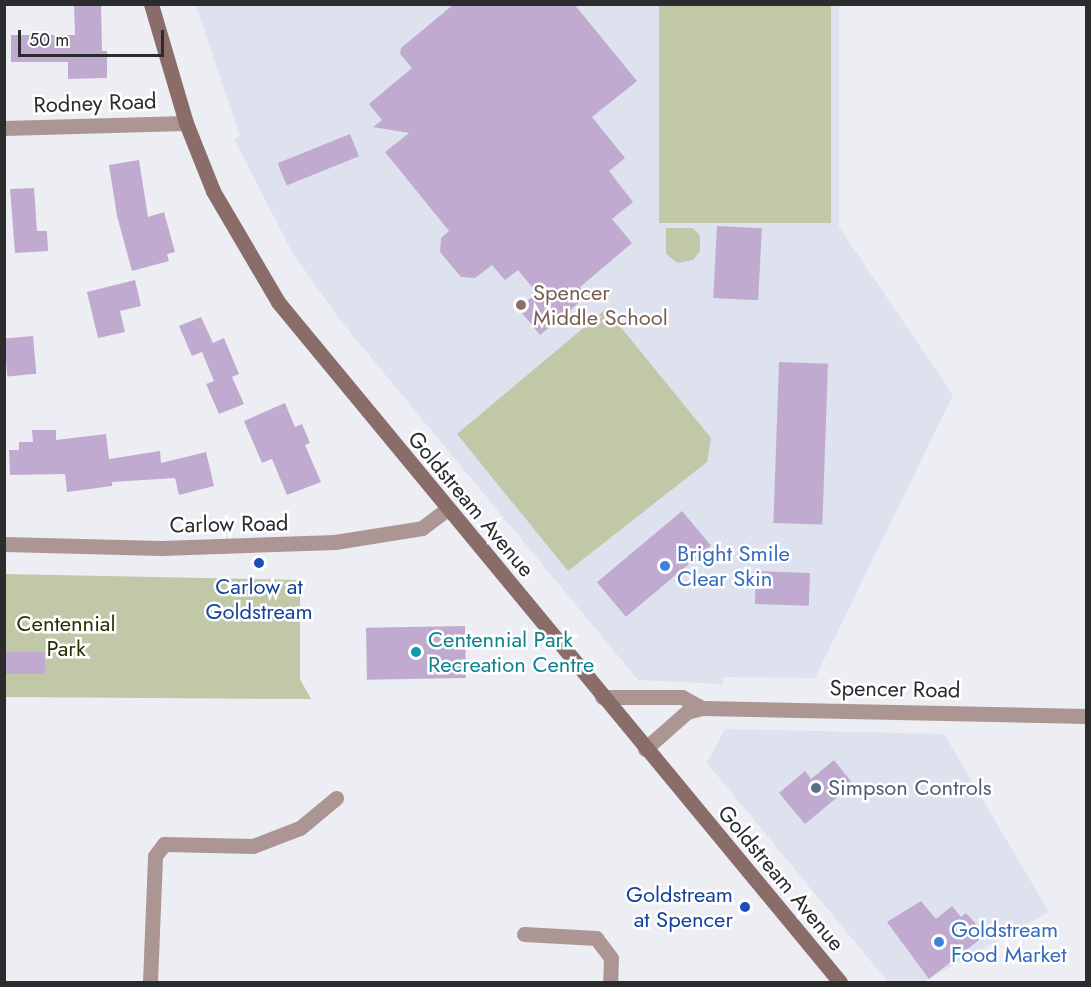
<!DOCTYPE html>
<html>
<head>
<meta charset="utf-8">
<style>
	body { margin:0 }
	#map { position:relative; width:1091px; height:987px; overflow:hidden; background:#edeef4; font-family:Jost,sans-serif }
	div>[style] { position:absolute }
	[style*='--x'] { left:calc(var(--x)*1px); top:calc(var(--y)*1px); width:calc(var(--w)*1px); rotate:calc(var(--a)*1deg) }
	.built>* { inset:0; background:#dde2ee }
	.green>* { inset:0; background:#c1c8a7; transform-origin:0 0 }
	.building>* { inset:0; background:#c1aacf; transform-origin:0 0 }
	.street>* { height:15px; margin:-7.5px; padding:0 7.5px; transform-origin:7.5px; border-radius:7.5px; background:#ac9694 }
	.secondary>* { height:15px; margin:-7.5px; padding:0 7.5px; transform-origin:7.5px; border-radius:7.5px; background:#8a6c69 }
	.dots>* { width:16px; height:16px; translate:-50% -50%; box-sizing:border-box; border:3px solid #fff; border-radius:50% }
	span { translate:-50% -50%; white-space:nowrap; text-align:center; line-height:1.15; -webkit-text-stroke:5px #fff; paint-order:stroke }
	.street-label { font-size:22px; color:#2b2c2d }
	.education-label { font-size:22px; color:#785e54 }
	.left { translate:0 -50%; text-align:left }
	.shop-label { font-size:22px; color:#366cbe }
	.transit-label { font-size:22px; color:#164399 }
	.right { translate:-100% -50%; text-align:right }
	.park-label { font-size:22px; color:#2a3000 }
	.culture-label { font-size:22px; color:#0d838f }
	.service-label { font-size:22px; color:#4e5e75 }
	.frame { position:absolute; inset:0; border:6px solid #2b2c2d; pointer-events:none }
	.scale { position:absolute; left:18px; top:30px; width:146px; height:27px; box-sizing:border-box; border:3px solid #2b2c2d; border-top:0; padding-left:8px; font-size:18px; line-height:21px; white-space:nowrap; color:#2b2c2d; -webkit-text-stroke:4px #fff; paint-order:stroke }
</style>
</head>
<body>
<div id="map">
	<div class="built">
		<div style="clip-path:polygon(196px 5px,839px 5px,839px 227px,953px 395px,815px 678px,723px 677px,723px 684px,638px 680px,340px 320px,292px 252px,234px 139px,240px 136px)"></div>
		<div style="clip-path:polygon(725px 729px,944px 734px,1049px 912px,923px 982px,888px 982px,707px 763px)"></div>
	</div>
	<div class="green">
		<div style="left:659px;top:5px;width:172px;height:218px"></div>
		<div style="clip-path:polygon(666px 228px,693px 228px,700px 236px,700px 251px,693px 260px,678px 263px,666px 254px)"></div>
		<div style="clip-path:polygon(606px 309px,711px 438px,707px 462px,568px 571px,457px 434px)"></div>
		<div style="clip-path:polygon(4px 574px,300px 580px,300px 679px,311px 699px,5px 697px)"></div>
	</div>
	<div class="building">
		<div style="clip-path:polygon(74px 4px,101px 4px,102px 51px,107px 51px,107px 78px,68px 79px,68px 62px,11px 62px,11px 35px,75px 35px)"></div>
		<div style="clip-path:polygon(454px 4px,574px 4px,637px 81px,592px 117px,625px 158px,609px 171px,633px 202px,612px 219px,632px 243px,580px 287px,587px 296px,540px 335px,518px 308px,537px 293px,518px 270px,505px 280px,492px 265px,475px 278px,461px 277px,440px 252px,441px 238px,449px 231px,385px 152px,409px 133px,373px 127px,382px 120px,369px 104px,412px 68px,400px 54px,401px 48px)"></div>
		<div style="left:350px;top:134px;width:24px;height:78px;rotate:68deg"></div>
		<div style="clip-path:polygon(139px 160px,148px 217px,164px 212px,175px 252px,167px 254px,169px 261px,132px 271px,117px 216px,109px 165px)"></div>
		<div style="clip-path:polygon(34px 188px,37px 231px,47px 231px,48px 251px,15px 253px,10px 189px)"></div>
		<div style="left:717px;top:226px;width:45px;height:72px;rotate:3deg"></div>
		<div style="clip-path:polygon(135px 280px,141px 306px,120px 311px,125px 332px,98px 338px,87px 292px)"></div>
		<div style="clip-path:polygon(201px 317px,213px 343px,224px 338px,239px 374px,232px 377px,244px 404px,219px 414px,206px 384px,214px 381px,202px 352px,192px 356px,179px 326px)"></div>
		<div style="left:33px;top:336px;width:38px;height:29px;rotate:85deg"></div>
		<div style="left:779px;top:362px;width:49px;height:161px;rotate:2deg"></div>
		<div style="clip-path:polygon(285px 403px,295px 427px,302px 424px,310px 443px,305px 445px,321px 482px,287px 495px,272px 459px,262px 463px,244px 421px)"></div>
		<div style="clip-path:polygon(32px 430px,56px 430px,56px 440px,106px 434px,109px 459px,160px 451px,161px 463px,206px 452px,214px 486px,179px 495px,175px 478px,112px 482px,112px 486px,67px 492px,65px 474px,10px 475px,9px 450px,19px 450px,19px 442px,33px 442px)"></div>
		<div style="left:682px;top:511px;width:45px;height:111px;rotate:50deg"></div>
		<div style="left:756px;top:571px;width:54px;height:33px;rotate:2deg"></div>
		<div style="left:465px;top:626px;width:52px;height:99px;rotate:89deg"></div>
		<div style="left:45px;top:652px;width:22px;height:41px;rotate:90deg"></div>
		<div style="clip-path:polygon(834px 760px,853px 784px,805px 824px,779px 793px,805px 771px,811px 779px)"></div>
		<div style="clip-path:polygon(921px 901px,936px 919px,952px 906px,961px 917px,966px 913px,976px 924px,970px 929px,979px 940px,929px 979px,887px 922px)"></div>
	</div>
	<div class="street">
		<div style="--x:4;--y:128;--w:182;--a:-1.6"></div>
		<div style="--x:4;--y:544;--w:157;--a:1.5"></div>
		<div style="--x:161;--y:548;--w:174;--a:-2"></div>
		<div style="--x:335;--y:542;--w:88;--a:-9.1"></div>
		<div style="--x:422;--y:528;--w:30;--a:-37"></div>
		<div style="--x:602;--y:697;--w:80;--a:0"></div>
		<div style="--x:682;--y:697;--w:23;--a:29"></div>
		<div style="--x:645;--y:749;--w:56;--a:-41.4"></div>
		<div style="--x:687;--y:712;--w:16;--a:-15"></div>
		<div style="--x:702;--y:708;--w:384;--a:1.2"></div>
		<div style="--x:524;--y:934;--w:72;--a:3.2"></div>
		<div style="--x:596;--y:938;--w:25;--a:53"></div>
		<div style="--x:611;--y:958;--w:24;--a:92"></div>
		<div style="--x:150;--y:982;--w:126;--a:-87.7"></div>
		<div style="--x:155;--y:856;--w:15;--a:-53"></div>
		<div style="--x:164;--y:844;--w:89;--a:1.3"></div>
		<div style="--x:253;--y:846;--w:50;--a:-21"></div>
		<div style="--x:300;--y:828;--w:47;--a:-39.8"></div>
	</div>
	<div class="secondary">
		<div style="--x:151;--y:4;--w:124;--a:73.6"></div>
		<div style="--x:186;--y:123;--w:73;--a:68.3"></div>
		<div style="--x:213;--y:191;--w:129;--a:59.6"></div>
		<div style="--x:278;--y:302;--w:882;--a:50.43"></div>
	</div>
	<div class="dots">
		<div style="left:521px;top:305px;background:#8d6e63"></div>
		<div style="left:259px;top:563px;background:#1a4fb4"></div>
		<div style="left:665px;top:566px;background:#3f7fe0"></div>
		<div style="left:416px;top:652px;background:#0f9aa8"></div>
		<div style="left:816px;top:788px;background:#5c6f8a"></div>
		<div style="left:745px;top:907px;background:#1a4fb4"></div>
		<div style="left:939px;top:942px;background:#3f7fe0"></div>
	</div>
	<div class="street-label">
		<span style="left:95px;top:103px;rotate:-2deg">Rodney Road</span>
		<span style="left:471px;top:504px;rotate:50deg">Goldstream Avenue</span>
		<span style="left:229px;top:524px;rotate:-1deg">Carlow Road</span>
		<span style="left:895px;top:689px;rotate:1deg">Spencer Road</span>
		<span style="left:781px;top:878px;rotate:50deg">Goldstream Avenue</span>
	</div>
	<div class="education-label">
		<span class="left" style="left:533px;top:305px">Spencer<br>Middle School</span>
	</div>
	<div class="shop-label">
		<span class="left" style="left:677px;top:566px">Bright Smile<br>Clear Skin</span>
		<span class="left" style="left:951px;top:942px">Goldstream<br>Food Market</span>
	</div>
	<div class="transit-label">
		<span style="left:259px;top:599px">Carlow at<br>Goldstream</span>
		<span class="right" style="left:733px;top:907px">Goldstream<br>at Spencer</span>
	</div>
	<div class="park-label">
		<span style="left:66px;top:636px">Centennial<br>Park</span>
	</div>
	<div class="culture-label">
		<span class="left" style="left:428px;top:652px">Centennial Park<br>Recreation Centre</span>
	</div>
	<div class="service-label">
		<span class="left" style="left:828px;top:788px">Simpson Controls</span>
	</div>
	<div class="frame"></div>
	<div class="scale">50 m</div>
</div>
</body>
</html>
